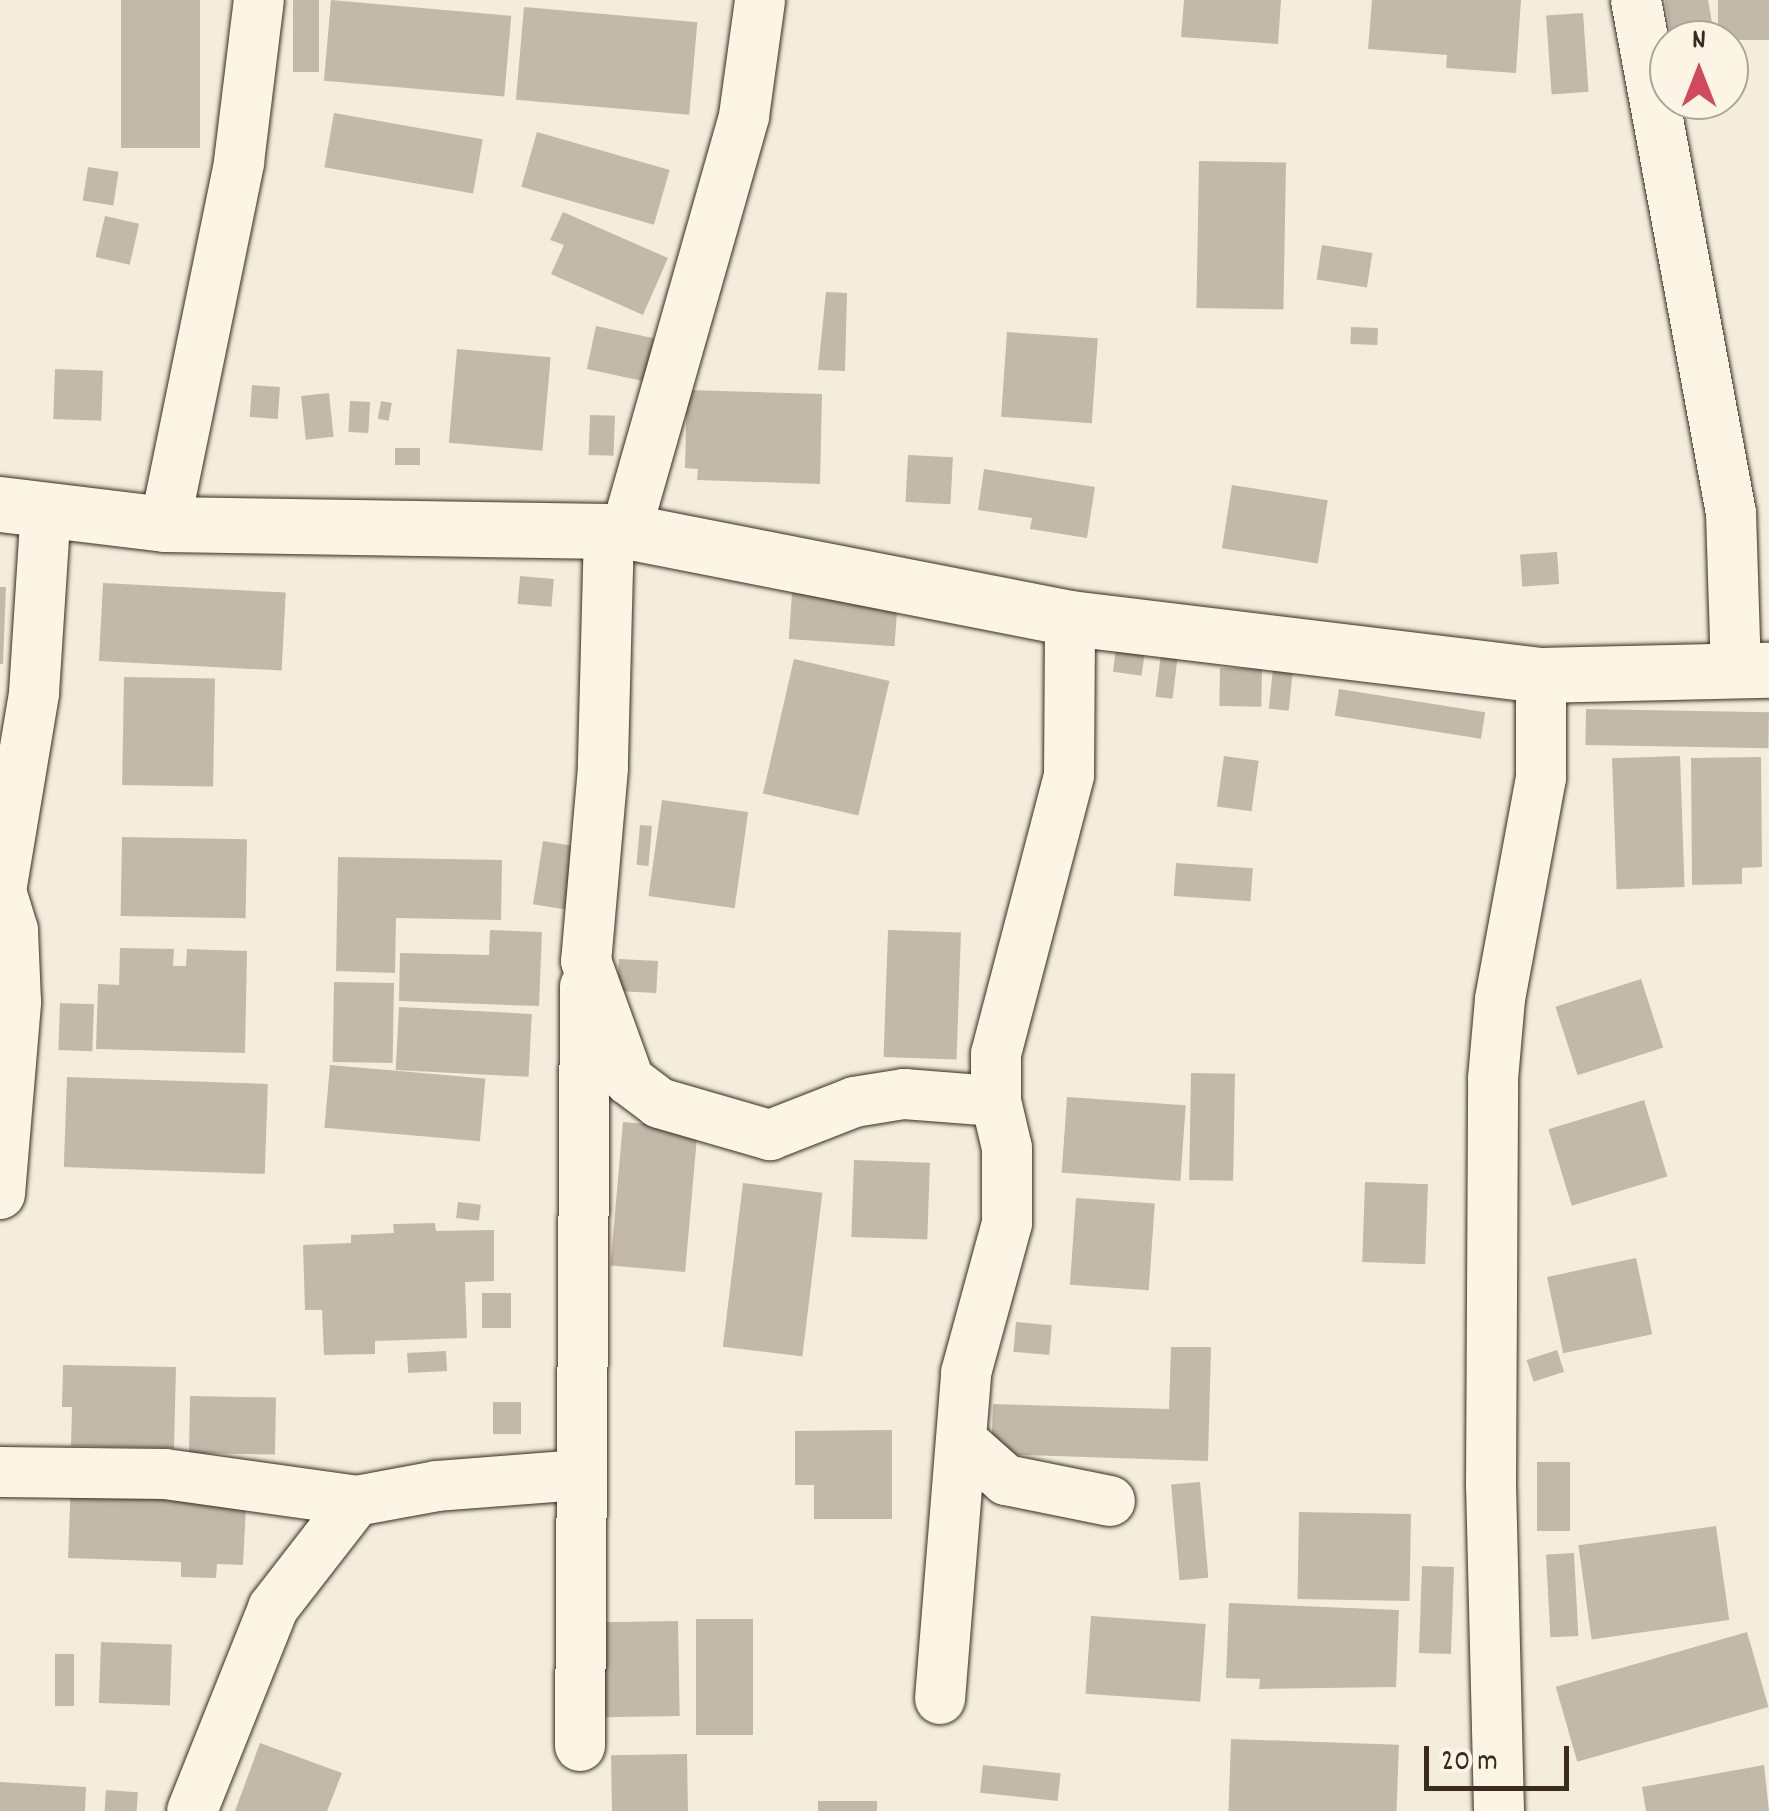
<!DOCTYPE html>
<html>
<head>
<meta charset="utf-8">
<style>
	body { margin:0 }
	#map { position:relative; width:1769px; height:1811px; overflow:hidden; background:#f4eddd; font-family:Dekko,sans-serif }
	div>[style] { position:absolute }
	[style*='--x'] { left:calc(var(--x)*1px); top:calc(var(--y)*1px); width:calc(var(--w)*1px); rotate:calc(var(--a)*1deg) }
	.building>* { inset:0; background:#c3b9aa; transform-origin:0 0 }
	.roads { filter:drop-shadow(0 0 2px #3b2a1e) drop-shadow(0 0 2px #3b2a1e) }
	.street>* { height:50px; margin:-25px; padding:0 25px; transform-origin:25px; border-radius:25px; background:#fcf5e5 }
	.secondary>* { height:55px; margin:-27.5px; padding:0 27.5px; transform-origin:27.5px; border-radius:27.5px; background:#fcf5e5 }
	span { translate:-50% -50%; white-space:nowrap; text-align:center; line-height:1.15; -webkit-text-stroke:9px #fcf5e5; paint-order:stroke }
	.north { position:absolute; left:1649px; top:20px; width:100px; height:100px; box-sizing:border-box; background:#fcf5e5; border:2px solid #afa495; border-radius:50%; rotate:0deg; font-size:28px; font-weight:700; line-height:40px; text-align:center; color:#3b2a1e }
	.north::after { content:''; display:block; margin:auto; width:35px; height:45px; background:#d1495b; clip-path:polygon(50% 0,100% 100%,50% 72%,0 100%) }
	.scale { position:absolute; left:1424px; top:1746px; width:145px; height:45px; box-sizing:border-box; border:5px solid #3b2a1e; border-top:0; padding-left:12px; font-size:30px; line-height:35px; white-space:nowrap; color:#3b2a1e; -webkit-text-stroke:8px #fcf5e5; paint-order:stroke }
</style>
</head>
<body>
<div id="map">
	<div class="building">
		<div style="left:121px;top:0;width:79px;height:148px"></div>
		<div style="left:293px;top:0;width:26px;height:72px"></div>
		<div style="left:331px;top:0;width:181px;height:81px;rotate:5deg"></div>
		<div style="clip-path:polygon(1184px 0,1281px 0,1278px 44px,1181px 37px)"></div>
		<div style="clip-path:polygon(1372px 0,1521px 0,1516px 73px,1446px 68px,1447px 55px,1368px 49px)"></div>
		<div style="clip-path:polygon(1665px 0,1708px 0,1713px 28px,1671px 34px)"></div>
		<div style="left:1718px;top:0;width:51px;height:40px"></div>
		<div style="left:524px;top:7px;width:174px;height:93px;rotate:5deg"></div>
		<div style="left:1583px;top:13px;width:79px;height:37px;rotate:86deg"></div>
		<div style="left:334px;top:113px;width:151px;height:55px;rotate:10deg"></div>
		<div style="left:537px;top:132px;width:138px;height:57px;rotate:16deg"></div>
		<div style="left:1199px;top:161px;width:87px;height:147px;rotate:1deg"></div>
		<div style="left:88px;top:167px;width:31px;height:34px;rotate:9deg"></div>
		<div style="clip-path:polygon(563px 212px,668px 258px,643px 315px,551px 274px,564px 245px,550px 240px)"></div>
		<div style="left:105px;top:216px;width:35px;height:42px;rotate:13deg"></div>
		<div style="left:1322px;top:245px;width:51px;height:35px;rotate:9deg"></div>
		<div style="clip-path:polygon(826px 292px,847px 293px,845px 371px,818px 370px)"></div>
		<div style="left:596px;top:326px;width:75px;height:44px;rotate:12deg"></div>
		<div style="left:1351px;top:327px;width:27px;height:17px;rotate:2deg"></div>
		<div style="left:1007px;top:332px;width:91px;height:85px;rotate:4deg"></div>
		<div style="left:457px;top:349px;width:94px;height:94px;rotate:5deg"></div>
		<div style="left:55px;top:369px;width:48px;height:50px;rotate:2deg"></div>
		<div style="left:252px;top:385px;width:28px;height:32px;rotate:4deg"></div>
		<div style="clip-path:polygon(687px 390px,822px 394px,820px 484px,697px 480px,698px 469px,685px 468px)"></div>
		<div style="left:329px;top:393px;width:44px;height:28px;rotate:84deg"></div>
		<div style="left:350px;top:401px;width:20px;height:31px;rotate:3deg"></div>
		<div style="left:381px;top:401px;width:11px;height:18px;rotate:10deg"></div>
		<div style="left:590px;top:415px;width:25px;height:40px;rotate:2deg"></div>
		<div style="left:395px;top:448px;width:25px;height:17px"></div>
		<div style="left:908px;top:455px;width:45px;height:47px;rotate:3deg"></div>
		<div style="clip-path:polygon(984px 469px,1095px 487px,1087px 538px,1030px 529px,1032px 518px,978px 510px)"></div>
		<div style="left:1232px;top:485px;width:97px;height:64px;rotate:9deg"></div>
		<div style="left:1557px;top:552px;width:32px;height:37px;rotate:86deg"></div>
		<div style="left:520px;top:576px;width:34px;height:28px;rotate:5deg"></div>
		<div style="left:103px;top:583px;width:183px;height:78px;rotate:3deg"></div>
		<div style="clip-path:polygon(0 587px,6px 587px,3px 664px,0 664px)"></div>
		<div style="left:792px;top:593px;width:106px;height:46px;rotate:4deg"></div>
		<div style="left:1118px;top:635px;width:29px;height:37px;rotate:8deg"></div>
		<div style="left:1161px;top:653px;width:17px;height:44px;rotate:7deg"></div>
		<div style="left:794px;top:659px;width:98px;height:138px;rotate:13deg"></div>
		<div style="left:1274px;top:659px;width:20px;height:50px;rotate:6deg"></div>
		<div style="left:1220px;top:668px;width:42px;height:38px;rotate:1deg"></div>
		<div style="left:124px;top:677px;width:91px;height:108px;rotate:1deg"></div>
		<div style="left:1339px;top:689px;width:148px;height:27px;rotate:9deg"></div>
		<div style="left:1586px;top:709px;width:183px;height:36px;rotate:1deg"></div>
		<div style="left:1224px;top:756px;width:35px;height:51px;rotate:8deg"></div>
		<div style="left:1680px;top:756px;width:131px;height:68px;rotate:88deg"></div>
		<div style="clip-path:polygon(1761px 757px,1762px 867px,1742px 868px,1742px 884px,1692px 885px,1691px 758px)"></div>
		<div style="left:662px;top:800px;width:87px;height:97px;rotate:8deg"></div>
		<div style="left:640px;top:825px;width:12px;height:40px;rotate:5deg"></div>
		<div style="left:122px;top:837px;width:125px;height:79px;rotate:1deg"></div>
		<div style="left:543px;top:841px;width:32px;height:64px;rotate:9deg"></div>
		<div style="clip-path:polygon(338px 857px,502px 860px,501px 920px,396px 918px,395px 973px,336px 971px)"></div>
		<div style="left:1176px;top:863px;width:77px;height:33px;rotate:4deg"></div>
		<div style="clip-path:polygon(490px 930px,542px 932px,539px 1006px,399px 1001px,400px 953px,489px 955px)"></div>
		<div style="left:888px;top:930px;width:73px;height:127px;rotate:2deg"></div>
		<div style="clip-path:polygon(120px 948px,174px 949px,173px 966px,186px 966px,187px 949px,247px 951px,245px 1053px,96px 1049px,98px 984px,119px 985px)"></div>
		<div style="left:619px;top:959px;width:39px;height:32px;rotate:3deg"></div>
		<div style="left:1641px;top:979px;width:72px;height:90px;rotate:72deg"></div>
		<div style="left:334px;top:982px;width:60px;height:80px;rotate:1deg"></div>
		<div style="left:60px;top:1003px;width:34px;height:47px;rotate:2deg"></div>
		<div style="left:399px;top:1007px;width:133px;height:63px;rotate:3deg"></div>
		<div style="left:330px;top:1065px;width:156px;height:63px;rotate:5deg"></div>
		<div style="left:1191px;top:1073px;width:44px;height:107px;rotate:1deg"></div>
		<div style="left:67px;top:1077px;width:201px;height:90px;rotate:2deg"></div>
		<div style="left:1067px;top:1097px;width:119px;height:76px;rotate:4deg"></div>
		<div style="left:1644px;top:1100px;width:80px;height:100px;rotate:73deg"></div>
		<div style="left:623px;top:1122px;width:75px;height:144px;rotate:5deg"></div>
		<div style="left:854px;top:1160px;width:76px;height:77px;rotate:2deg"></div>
		<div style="left:1365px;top:1182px;width:63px;height:80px;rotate:2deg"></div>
		<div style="left:743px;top:1183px;width:80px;height:165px;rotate:7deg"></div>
		<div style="left:1076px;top:1198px;width:79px;height:87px;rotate:4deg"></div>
		<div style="left:458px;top:1202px;width:23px;height:16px;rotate:7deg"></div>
		<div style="clip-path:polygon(435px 1223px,436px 1231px,494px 1230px,494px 1281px,465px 1282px,467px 1338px,375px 1341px,375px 1354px,324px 1355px,322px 1310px,305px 1310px,303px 1245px,351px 1243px,351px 1235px,394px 1233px,393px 1224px)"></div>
		<div style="left:1636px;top:1258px;width:78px;height:91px;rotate:78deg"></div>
		<div style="left:482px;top:1293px;width:29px;height:35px"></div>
		<div style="left:1016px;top:1322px;width:36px;height:30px;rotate:5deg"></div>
		<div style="clip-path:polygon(1171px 1347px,1211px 1347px,1208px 1461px,991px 1454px,993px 1404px,1169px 1409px)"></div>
		<div style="left:1557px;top:1350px;width:23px;height:32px;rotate:72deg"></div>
		<div style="left:446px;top:1351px;width:20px;height:39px;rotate:87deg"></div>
		<div style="clip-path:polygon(63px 1365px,176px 1367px,174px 1448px,71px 1446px,72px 1407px,62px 1407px)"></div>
		<div style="left:190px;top:1396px;width:86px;height:57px;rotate:1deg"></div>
		<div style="left:493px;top:1402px;width:28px;height:32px"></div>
		<div style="clip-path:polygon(892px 1430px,892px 1519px,814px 1519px,814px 1485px,795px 1485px,795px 1431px)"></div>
		<div style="left:1537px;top:1462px;width:33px;height:69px"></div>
		<div style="clip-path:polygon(71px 1480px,247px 1486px,243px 1565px,217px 1564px,216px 1578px,181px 1577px,181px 1562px,68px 1558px)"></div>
		<div style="left:1200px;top:1482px;width:96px;height:29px;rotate:85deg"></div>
		<div style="left:1299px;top:1512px;width:112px;height:87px;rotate:1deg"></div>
		<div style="left:1716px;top:1526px;width:95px;height:139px;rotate:82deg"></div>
		<div style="left:1574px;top:1553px;width:83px;height:28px;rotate:87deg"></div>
		<div style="left:1422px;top:1566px;width:32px;height:87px;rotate:2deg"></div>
		<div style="clip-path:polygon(1229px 1603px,1399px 1610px,1396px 1687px,1259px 1689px,1260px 1679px,1226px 1678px)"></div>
		<div style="left:1091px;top:1616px;width:115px;height:78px;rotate:4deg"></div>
		<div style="left:696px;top:1619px;width:57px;height:116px"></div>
		<div style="left:678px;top:1621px;width:95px;height:76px;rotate:89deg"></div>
		<div style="left:1747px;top:1632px;width:78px;height:199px;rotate:74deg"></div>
		<div style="left:101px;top:1642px;width:71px;height:61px;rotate:2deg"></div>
		<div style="left:55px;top:1654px;width:19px;height:52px"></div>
		<div style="left:1231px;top:1739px;width:168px;height:72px;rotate:2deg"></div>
		<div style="clip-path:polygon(260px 1743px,342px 1773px,327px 1811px,235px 1811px)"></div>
		<div style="left:687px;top:1754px;width:57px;height:76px;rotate:89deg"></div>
		<div style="left:983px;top:1765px;width:78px;height:28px;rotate:6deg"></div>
		<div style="clip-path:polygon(1764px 1765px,1769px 1811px,1646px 1811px,1642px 1787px)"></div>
		<div style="clip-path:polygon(0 1782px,86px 1787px,85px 1811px,0 1811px)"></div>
		<div style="left:106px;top:1790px;width:32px;height:21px;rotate:4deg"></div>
		<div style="left:877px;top:1801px;width:10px;height:59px;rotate:90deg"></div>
	</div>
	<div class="roads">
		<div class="street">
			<div style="--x:1636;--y:0;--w:522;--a:79.51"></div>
			<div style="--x:1731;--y:513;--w:158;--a:88.2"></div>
			<div style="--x:165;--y:524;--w:369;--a:-78.4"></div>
			<div style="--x:239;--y:162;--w:163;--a:-83"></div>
			<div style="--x:609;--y:531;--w:237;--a:91.5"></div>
			<div style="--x:603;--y:768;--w:194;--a:95"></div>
			<div style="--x:586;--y:961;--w:127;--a:70.1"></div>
			<div style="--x:629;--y:1080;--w:38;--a:37"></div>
			<div style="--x:659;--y:1103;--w:116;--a:16.1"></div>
			<div style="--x:770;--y:1135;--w:90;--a:-21.4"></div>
			<div style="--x:854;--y:1102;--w:51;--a:-9.1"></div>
			<div style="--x:904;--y:1094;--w:92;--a:4.4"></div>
			<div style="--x:626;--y:531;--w:431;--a:-74.1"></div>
			<div style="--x:744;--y:116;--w:117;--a:-82.1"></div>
			<div style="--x:0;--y:1194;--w:193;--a:-85.2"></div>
			<div style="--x:16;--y:1002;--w:72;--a:-92.4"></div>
			<div style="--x:13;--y:930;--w:41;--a:-107.1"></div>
			<div style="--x:1;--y:891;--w:201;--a:-80.5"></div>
			<div style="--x:34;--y:693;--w:184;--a:-86.3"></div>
			<div style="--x:962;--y:1441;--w:59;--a:41.6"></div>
			<div style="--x:1006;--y:1480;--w:106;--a:11.4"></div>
			<div style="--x:0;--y:1472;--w:165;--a:0.7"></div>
			<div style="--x:165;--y:1474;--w:193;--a:8"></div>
			<div style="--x:940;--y:1699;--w:327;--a:-85.4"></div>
			<div style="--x:966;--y:1373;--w:156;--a:-74.7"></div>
			<div style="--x:1007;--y:1223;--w:75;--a:-90"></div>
			<div style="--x:1007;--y:1148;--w:48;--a:-103.2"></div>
			<div style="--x:996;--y:1101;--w:47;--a:-90"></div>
			<div style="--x:996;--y:1054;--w:288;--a:-75.3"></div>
			<div style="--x:1069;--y:775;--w:157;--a:-89.6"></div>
			<div style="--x:580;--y:1746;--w:760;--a:-89.62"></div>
			<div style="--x:192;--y:1811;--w:219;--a:-68.2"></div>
			<div style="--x:273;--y:1608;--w:135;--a:-52.2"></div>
			<div style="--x:356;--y:1501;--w:82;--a:-10.5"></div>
			<div style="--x:437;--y:1486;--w:144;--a:-4.4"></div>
			<div style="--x:1499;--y:1811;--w:325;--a:-91.4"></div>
			<div style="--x:1491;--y:1486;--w:407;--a:-89.7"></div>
			<div style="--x:1493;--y:1079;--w:80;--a:-85"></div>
			<div style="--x:1500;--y:999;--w:225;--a:-79.5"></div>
			<div style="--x:1541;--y:778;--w:103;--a:-90"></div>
		</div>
		<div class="secondary">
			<div style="--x:0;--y:504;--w:166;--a:6.9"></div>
			<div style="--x:165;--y:524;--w:461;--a:0.9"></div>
			<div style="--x:626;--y:531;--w:452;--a:11.1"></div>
			<div style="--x:1070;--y:618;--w:474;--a:6.9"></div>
			<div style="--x:1541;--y:675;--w:228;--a:-1.3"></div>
		</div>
	</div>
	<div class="north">N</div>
	<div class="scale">20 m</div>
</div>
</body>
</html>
